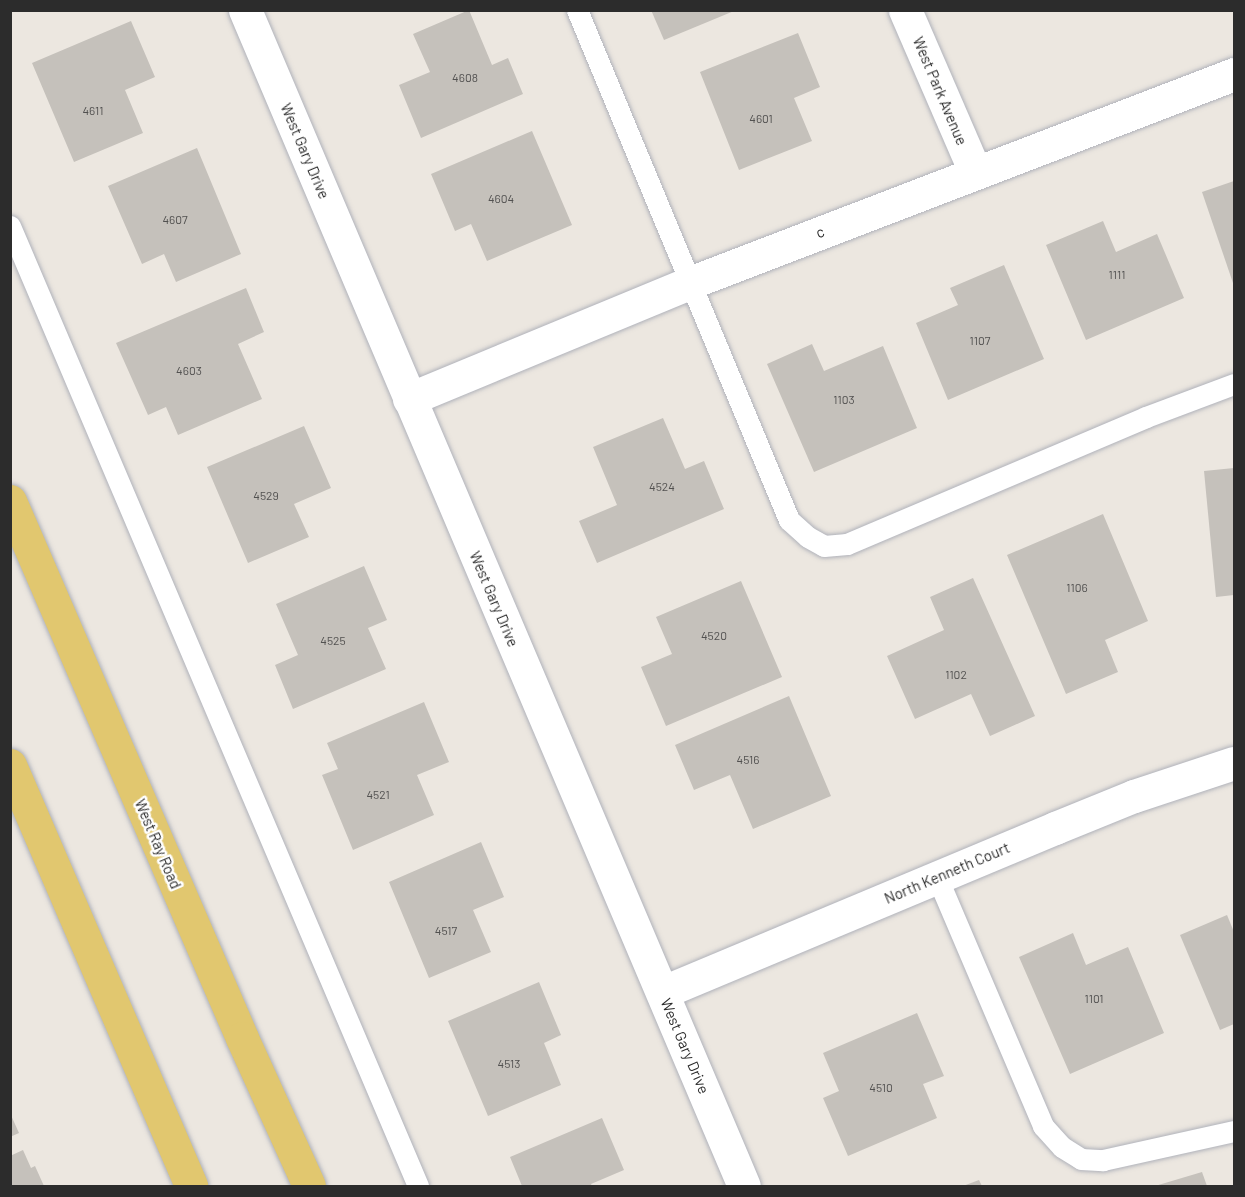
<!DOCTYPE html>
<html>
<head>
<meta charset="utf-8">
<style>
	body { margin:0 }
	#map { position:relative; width:1245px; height:1197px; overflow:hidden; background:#ece7e0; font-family:Barlow,sans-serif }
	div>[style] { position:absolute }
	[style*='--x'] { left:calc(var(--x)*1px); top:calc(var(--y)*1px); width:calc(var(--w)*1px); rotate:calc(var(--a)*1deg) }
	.building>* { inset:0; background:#c5c1bb }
	.roads { filter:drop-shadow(0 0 2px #b0b2ba) drop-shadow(0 0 2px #b0b2ba) }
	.service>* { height:21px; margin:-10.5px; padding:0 10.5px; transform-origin:10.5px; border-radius:10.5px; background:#fff }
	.minor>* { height:33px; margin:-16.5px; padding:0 16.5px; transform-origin:16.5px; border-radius:16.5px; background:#fff }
	.primary>* { height:33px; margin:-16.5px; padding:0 16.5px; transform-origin:16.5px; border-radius:16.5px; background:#e1c76f }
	span { translate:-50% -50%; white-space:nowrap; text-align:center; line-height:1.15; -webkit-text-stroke:5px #fff; paint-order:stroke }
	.number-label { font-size:12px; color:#525150 }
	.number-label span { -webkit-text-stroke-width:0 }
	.street-label { font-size:15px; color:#2c2c2c }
	.frame { position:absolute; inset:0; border:12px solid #2c2c2c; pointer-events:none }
</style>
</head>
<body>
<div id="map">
	<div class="building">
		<div style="clip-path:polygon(469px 10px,492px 65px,508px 58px,523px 94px,421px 138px,399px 85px,430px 72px,413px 34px)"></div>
		<div style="clip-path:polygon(651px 10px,734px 10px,734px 11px,664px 40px)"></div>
		<div style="clip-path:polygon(131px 21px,155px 77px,125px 90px,143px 133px,74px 162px,32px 63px)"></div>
		<div style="clip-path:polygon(798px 33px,820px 87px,794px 98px,812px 141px,739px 170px,700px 72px)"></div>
		<div style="clip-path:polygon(532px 131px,572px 225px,487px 261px,471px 224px,455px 231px,431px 174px)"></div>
		<div style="clip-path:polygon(197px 148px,241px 254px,176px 282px,164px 254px,142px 264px,108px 186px)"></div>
		<div style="clip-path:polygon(1234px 181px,1234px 286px,1202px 192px)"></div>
		<div style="clip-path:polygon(1103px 221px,1116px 252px,1157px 234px,1184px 298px,1086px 340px,1046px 245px)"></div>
		<div style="clip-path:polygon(1004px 265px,1044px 359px,948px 400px,916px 323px,958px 305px,950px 288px)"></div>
		<div style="clip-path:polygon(246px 288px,264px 332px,238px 344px,262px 399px,178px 435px,166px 407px,148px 415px,116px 343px)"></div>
		<div style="clip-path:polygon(812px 344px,824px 371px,883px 346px,917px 428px,814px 472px,767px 364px)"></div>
		<div style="clip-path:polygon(663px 418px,685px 469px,704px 461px,724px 509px,597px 563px,579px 521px,617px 505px,593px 447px)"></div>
		<div style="clip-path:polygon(304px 426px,331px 488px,294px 504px,309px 537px,248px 563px,207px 467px)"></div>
		<div style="clip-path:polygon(1234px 468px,1234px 595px,1216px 597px,1204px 471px)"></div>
		<div style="clip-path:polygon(1103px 514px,1148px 621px,1105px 640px,1118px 672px,1066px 694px,1007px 555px)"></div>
		<div style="clip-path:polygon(364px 566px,387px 620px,368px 628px,386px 669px,293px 709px,275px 665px,298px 655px,276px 604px)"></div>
		<div style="clip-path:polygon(973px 578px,1035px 716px,990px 736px,971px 694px,915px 719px,887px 656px,944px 630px,930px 597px)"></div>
		<div style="clip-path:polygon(741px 581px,782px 677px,666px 726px,641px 667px,672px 654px,656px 617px)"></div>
		<div style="clip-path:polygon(789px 696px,831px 796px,753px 829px,730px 775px,694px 790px,675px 745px)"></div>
		<div style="clip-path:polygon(424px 702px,449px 762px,417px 775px,434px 815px,353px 850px,322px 775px,338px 769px,327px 743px)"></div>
		<div style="clip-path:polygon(481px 842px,504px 897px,473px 910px,491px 952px,429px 978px,389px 882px)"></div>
		<div style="clip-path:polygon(1227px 915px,1234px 932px,1234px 1024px,1220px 1030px,1180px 935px)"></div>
		<div style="clip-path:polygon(1073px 933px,1086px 965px,1128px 947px,1164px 1033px,1070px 1074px,1019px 957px)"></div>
		<div style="clip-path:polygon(539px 982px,561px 1035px,544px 1043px,561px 1085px,488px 1116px,448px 1021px)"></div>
		<div style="clip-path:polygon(917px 1013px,944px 1076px,923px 1084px,937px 1118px,848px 1156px,823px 1098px,839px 1091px,823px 1053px)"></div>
		<div style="clip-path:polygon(10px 1113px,19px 1133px,10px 1137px)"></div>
		<div style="clip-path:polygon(602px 1118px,624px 1170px,591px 1184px,592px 1186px,522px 1186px,510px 1157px)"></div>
		<div style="clip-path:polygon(23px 1150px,31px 1168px,35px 1166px,44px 1186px,10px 1186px,10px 1156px)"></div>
		<div style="clip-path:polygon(1202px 1172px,1207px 1186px,1155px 1186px)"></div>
		<div style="clip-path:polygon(979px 1180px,982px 1186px,963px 1186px)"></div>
	</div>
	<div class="roads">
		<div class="service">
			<div style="--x:577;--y:10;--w:552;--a:67.43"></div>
			<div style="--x:789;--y:520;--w:25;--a:42"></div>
			<div style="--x:808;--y:537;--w:18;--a:29"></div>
			<div style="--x:824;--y:546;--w:23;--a:-5"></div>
			<div style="--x:847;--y:544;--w:325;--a:-23"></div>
			<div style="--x:1146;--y:417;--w:94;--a:-20.6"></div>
			<div style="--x:10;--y:226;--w:1043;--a:66.97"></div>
			<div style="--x:937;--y:877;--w:271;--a:66.9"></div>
			<div style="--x:1043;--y:1126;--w:28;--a:48"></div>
			<div style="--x:1062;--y:1147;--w:22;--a:32"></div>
			<div style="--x:1081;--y:1159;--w:22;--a:3"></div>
			<div style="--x:1103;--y:1160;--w:134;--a:-12.5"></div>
		</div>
		<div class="minor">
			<div style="--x:245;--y:10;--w:1277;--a:67.01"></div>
			<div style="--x:905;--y:10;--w:176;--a:66.6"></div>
			<div style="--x:409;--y:399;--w:306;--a:-22.5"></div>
			<div style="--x:692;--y:282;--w:581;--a:-20.99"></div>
			<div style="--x:663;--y:992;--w:425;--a:-22.7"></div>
			<div style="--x:1055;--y:828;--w:85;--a:-22.1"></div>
			<div style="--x:1134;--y:796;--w:105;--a:-18.3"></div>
		</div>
		<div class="primary">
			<div style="--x:10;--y:501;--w:585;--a:66.63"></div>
			<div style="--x:242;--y:1038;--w:162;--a:65.6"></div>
			<div style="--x:10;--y:765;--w:458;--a:66.7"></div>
		</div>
	</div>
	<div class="number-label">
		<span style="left:465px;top:78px">4608</span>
		<span style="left:93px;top:111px">4611</span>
		<span style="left:761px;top:119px">4601</span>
		<span style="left:501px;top:199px">4604</span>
		<span style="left:175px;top:220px">4607</span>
		<span style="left:1117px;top:275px">1111</span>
		<span style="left:980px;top:341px">1107</span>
		<span style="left:189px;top:371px">4603</span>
		<span style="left:844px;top:400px">1103</span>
		<span style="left:662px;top:487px">4524</span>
		<span style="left:266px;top:496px">4529</span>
		<span style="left:1077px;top:588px">1106</span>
		<span style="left:714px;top:636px">4520</span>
		<span style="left:333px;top:641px">4525</span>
		<span style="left:956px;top:675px">1102</span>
		<span style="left:748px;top:760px">4516</span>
		<span style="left:378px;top:795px">4521</span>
		<span style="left:446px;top:931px">4517</span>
		<span style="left:1094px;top:999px">1101</span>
		<span style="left:509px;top:1064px">4513</span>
		<span style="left:881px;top:1088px">4510</span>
	</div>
	<div class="street-label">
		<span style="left:940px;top:91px;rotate:67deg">West Park Avenue</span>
		<span style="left:305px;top:151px;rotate:67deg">West Gary Drive</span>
		<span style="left:820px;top:232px;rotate:-21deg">c</span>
		<span style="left:494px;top:599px;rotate:67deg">West Gary Drive</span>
		<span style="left:158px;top:844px;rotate:67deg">West Ray Road</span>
		<span style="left:947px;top:873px;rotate:-23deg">North Kenneth Court</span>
		<span style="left:685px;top:1046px;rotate:67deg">West Gary Drive</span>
	</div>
	<div class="frame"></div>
</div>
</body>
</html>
